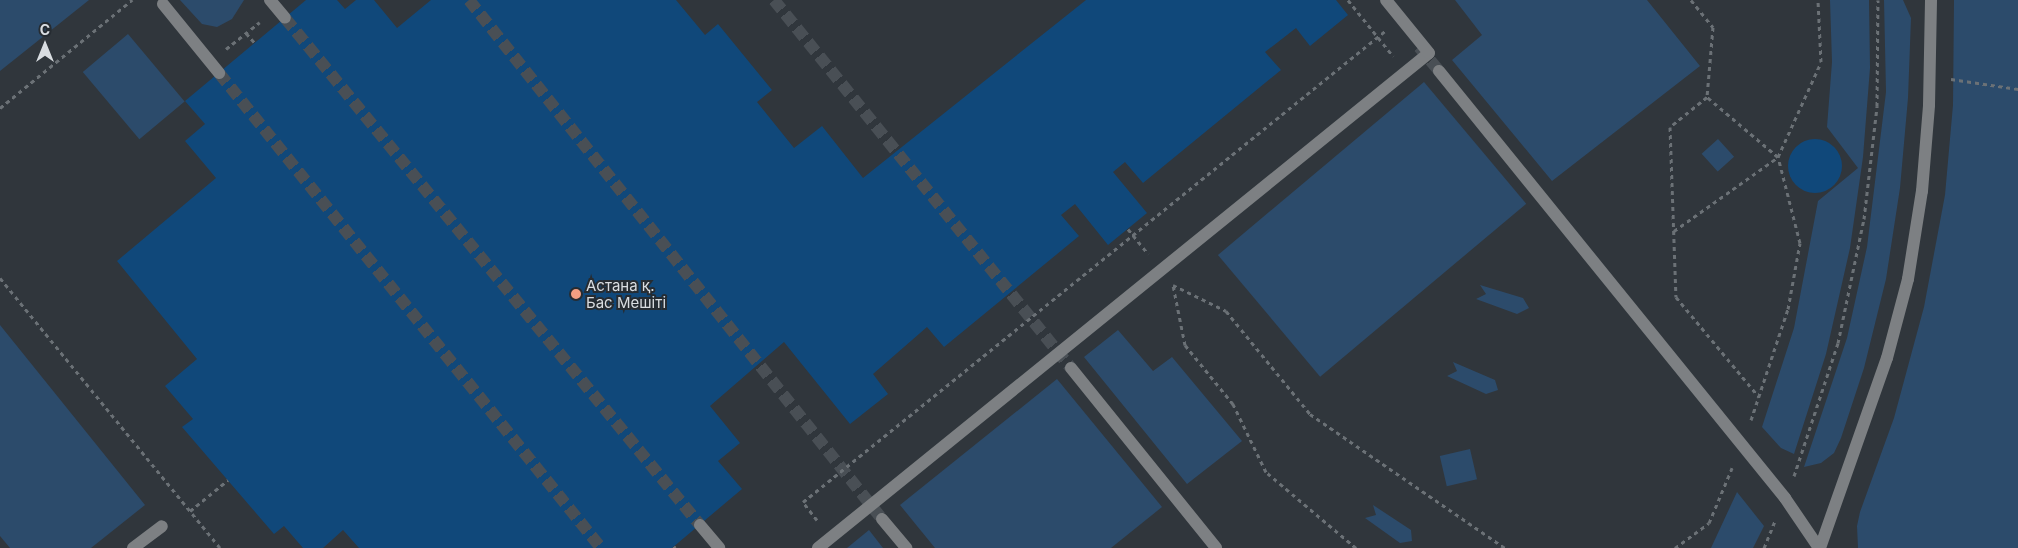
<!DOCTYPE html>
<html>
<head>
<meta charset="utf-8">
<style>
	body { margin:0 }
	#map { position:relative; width:2018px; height:548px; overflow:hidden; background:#30363c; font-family:Inter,sans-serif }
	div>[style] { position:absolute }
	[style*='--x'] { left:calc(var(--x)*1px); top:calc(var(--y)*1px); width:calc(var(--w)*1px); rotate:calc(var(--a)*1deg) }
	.green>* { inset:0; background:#2c4b6b; transform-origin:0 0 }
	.building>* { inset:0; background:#10487a }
	.round { border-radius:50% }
	.minor-tunnel>* { height:12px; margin-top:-6px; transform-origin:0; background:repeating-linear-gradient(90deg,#494f55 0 12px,transparent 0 18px) }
	.path>* { height:3px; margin-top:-1.5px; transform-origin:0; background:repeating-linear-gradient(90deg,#6b7176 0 4px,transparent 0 8px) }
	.minor>* { height:12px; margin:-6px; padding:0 6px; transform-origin:6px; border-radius:6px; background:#7d8083 }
	.dots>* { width:14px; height:14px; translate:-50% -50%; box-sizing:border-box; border:2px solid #262c32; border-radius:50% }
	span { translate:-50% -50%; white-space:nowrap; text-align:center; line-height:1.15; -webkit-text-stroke:4px #262c32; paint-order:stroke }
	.poi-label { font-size:15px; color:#d9dde1 }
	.left { translate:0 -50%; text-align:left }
	.north { position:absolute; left:20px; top:20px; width:50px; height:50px; -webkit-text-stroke:4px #262c32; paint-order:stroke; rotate:0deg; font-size:14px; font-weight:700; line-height:20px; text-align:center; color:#d9dde1 }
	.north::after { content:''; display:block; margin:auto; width:18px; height:22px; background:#d9dde1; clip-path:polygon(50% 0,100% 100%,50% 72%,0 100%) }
</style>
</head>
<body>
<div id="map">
	<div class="green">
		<div style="clip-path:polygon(0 0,89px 0,0 71px)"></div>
		<div style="clip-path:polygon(180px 0,244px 0,232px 19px,217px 27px,202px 24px)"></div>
		<div style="clip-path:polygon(1455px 0,1647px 0,1700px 66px,1552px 181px,1452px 60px,1482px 35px)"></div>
		<div style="clip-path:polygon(1830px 0,1869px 0,1870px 68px,1863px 157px,1850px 248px,1826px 354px,1794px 454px,1781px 448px,1762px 427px,1794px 328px,1818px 201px,1858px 168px,1827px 127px,1832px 62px)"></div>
		<div style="clip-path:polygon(1884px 0,1903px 0,1911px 18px,1908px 98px,1900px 188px,1886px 279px,1864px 368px,1841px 438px,1834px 453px,1821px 463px,1804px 467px,1847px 338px,1867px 247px,1886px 92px)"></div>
		<div style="clip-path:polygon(1954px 0,2018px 0,2018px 548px,1858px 548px,1857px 526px,1860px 512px,1894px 418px,1924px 307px,1945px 195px,1953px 105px)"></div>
		<div style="left:128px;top:34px;width:88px;height:59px;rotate:50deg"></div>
		<div style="left:1424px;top:82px;width:159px;height:269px;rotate:50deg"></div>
		<div style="left:1718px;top:139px;width:24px;height:22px;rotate:48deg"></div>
		<div style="clip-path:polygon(1480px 285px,1523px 298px,1529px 308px,1517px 314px,1476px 299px,1486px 294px)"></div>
		<div style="clip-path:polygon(0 325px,145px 505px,91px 548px,10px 548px,0 536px)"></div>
		<div style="clip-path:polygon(1118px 330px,1153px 371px,1172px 357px,1242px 441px,1187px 484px,1084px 357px)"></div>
		<div style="clip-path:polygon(1453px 362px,1495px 380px,1498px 390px,1486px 394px,1447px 376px,1457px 371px)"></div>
		<div style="clip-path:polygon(1057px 379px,1162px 507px,1111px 548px,935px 548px,900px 505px)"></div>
		<div style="left:1470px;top:449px;width:31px;height:31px;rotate:77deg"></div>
		<div style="clip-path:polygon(1737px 492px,1764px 526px,1753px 548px,1711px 548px)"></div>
		<div style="clip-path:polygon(1373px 505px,1411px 530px,1412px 541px,1400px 543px,1365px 518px,1376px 515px)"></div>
		<div style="clip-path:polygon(869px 530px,883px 548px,847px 548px)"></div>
	</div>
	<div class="building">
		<div style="clip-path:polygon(306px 0,337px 0,345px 9px,356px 0,374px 0,397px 28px,431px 0,676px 0,705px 35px,718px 24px,772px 90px,757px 102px,794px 148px,822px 126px,863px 178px,1086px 0,1336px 0,1348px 15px,1310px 46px,1296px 28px,1265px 52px,1281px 70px,1143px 183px,1125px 162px,1113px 172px,1147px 213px,1108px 245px,1075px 204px,1061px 215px,1079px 236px,944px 347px,927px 327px,873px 374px,888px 394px,850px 424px,784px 342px,710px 406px,740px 443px,718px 461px,742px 489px,672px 548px,359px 548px,343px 530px,323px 548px,303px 548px,284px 526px,274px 534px,182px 427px,193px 419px,165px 386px,197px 359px,117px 261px,216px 178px,185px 141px,205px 124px,185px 101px)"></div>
		<div class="round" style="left:1788px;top:139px;width:54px;height:54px"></div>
	</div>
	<div class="minor-tunnel">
		<div style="--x:469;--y:0;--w:663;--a:51.49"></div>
		<div style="--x:774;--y:0;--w:473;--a:51.1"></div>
		<div style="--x:285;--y:18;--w:655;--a:50.7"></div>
		<div style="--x:1419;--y:47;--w:31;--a:50"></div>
		<div style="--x:219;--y:73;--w:610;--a:51.19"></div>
	</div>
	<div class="path">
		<div style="--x:1348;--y:0;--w:72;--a:51.2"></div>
		<div style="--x:1691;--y:0;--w:35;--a:51"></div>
		<div style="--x:1713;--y:27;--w:70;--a:94.9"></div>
		<div style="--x:1707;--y:97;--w:48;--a:141"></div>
		<div style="--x:1670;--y:127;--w:170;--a:88"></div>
		<div style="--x:1676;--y:297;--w:130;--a:50.3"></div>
		<div style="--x:246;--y:33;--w:13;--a:48"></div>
		<div style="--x:226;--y:49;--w:43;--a:-38.5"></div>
		<div style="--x:1951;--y:79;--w:68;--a:8.5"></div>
		<div style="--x:0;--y:108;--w:171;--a:-39.3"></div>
		<div style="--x:1128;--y:229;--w:32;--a:51"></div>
		<div style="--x:1674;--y:231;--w:128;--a:-35.4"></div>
		<div style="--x:1778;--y:157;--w:93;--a:-139.8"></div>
		<div style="--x:0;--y:278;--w:348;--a:50.8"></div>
		<div style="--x:1751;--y:420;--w:117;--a:-71.6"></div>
		<div style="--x:1788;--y:309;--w:67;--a:-79.7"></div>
		<div style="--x:1800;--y:243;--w:89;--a:-104.3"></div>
		<div style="--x:1778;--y:157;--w:104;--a:-65.6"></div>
		<div style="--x:1821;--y:62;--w:62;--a:-92.8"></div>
		<div style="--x:1794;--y:476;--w:140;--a:-71.7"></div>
		<div style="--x:1838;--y:343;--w:127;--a:-78.2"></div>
		<div style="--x:1864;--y:219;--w:114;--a:-83.4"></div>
		<div style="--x:1877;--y:106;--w:106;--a:-89.5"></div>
		<div style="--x:190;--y:511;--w:49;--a:-39.2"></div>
		<div style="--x:817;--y:520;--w:23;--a:-128"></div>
		<div style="--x:803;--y:502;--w:749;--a:-38.98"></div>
		<div style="--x:674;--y:546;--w:2;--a:63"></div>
		<div style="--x:1356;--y:548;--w:118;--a:-139.8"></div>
		<div style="--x:1266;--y:472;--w:76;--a:-115.9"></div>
		<div style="--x:1233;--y:404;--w:76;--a:-129.1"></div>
		<div style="--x:1185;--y:345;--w:61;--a:-101.3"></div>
		<div style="--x:1173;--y:285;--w:59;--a:26.1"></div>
		<div style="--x:1226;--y:311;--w:133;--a:50.8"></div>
		<div style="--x:1310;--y:414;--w:237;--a:34.5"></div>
		<div style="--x:1675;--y:548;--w:42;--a:-36.3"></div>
		<div style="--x:1709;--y:523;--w:60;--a:-67.3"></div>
		<div style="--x:1764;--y:548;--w:29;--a:-68"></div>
	</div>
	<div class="minor">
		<div style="--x:270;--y:0;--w:23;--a:50"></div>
		<div style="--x:163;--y:4;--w:89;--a:50.9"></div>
		<div style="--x:1439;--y:71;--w:550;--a:50.98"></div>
		<div style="--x:1785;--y:498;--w:60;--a:55.8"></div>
		<div style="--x:1071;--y:368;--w:231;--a:51.1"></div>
		<div style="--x:882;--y:519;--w:38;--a:50"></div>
		<div style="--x:700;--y:525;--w:30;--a:50"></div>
		<div style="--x:133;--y:548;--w:36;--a:-37"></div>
		<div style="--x:818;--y:548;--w:786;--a:-39.01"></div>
		<div style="--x:1429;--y:53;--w:68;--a:-129.1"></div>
		<div style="--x:1820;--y:548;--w:201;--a:-70.6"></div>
		<div style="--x:1887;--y:358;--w:82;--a:-75.1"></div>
		<div style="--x:1908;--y:279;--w:89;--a:-81"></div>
		<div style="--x:1922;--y:191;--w:86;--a:-85.3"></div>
		<div style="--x:1929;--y:105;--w:105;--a:-88.9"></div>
	</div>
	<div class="dots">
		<div style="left:576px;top:294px;background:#f39f82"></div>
	</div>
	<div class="poi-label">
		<span class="left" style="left:586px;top:294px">Астана қ.<br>Бас Мешіті</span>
	</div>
	<div class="north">С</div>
</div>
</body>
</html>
